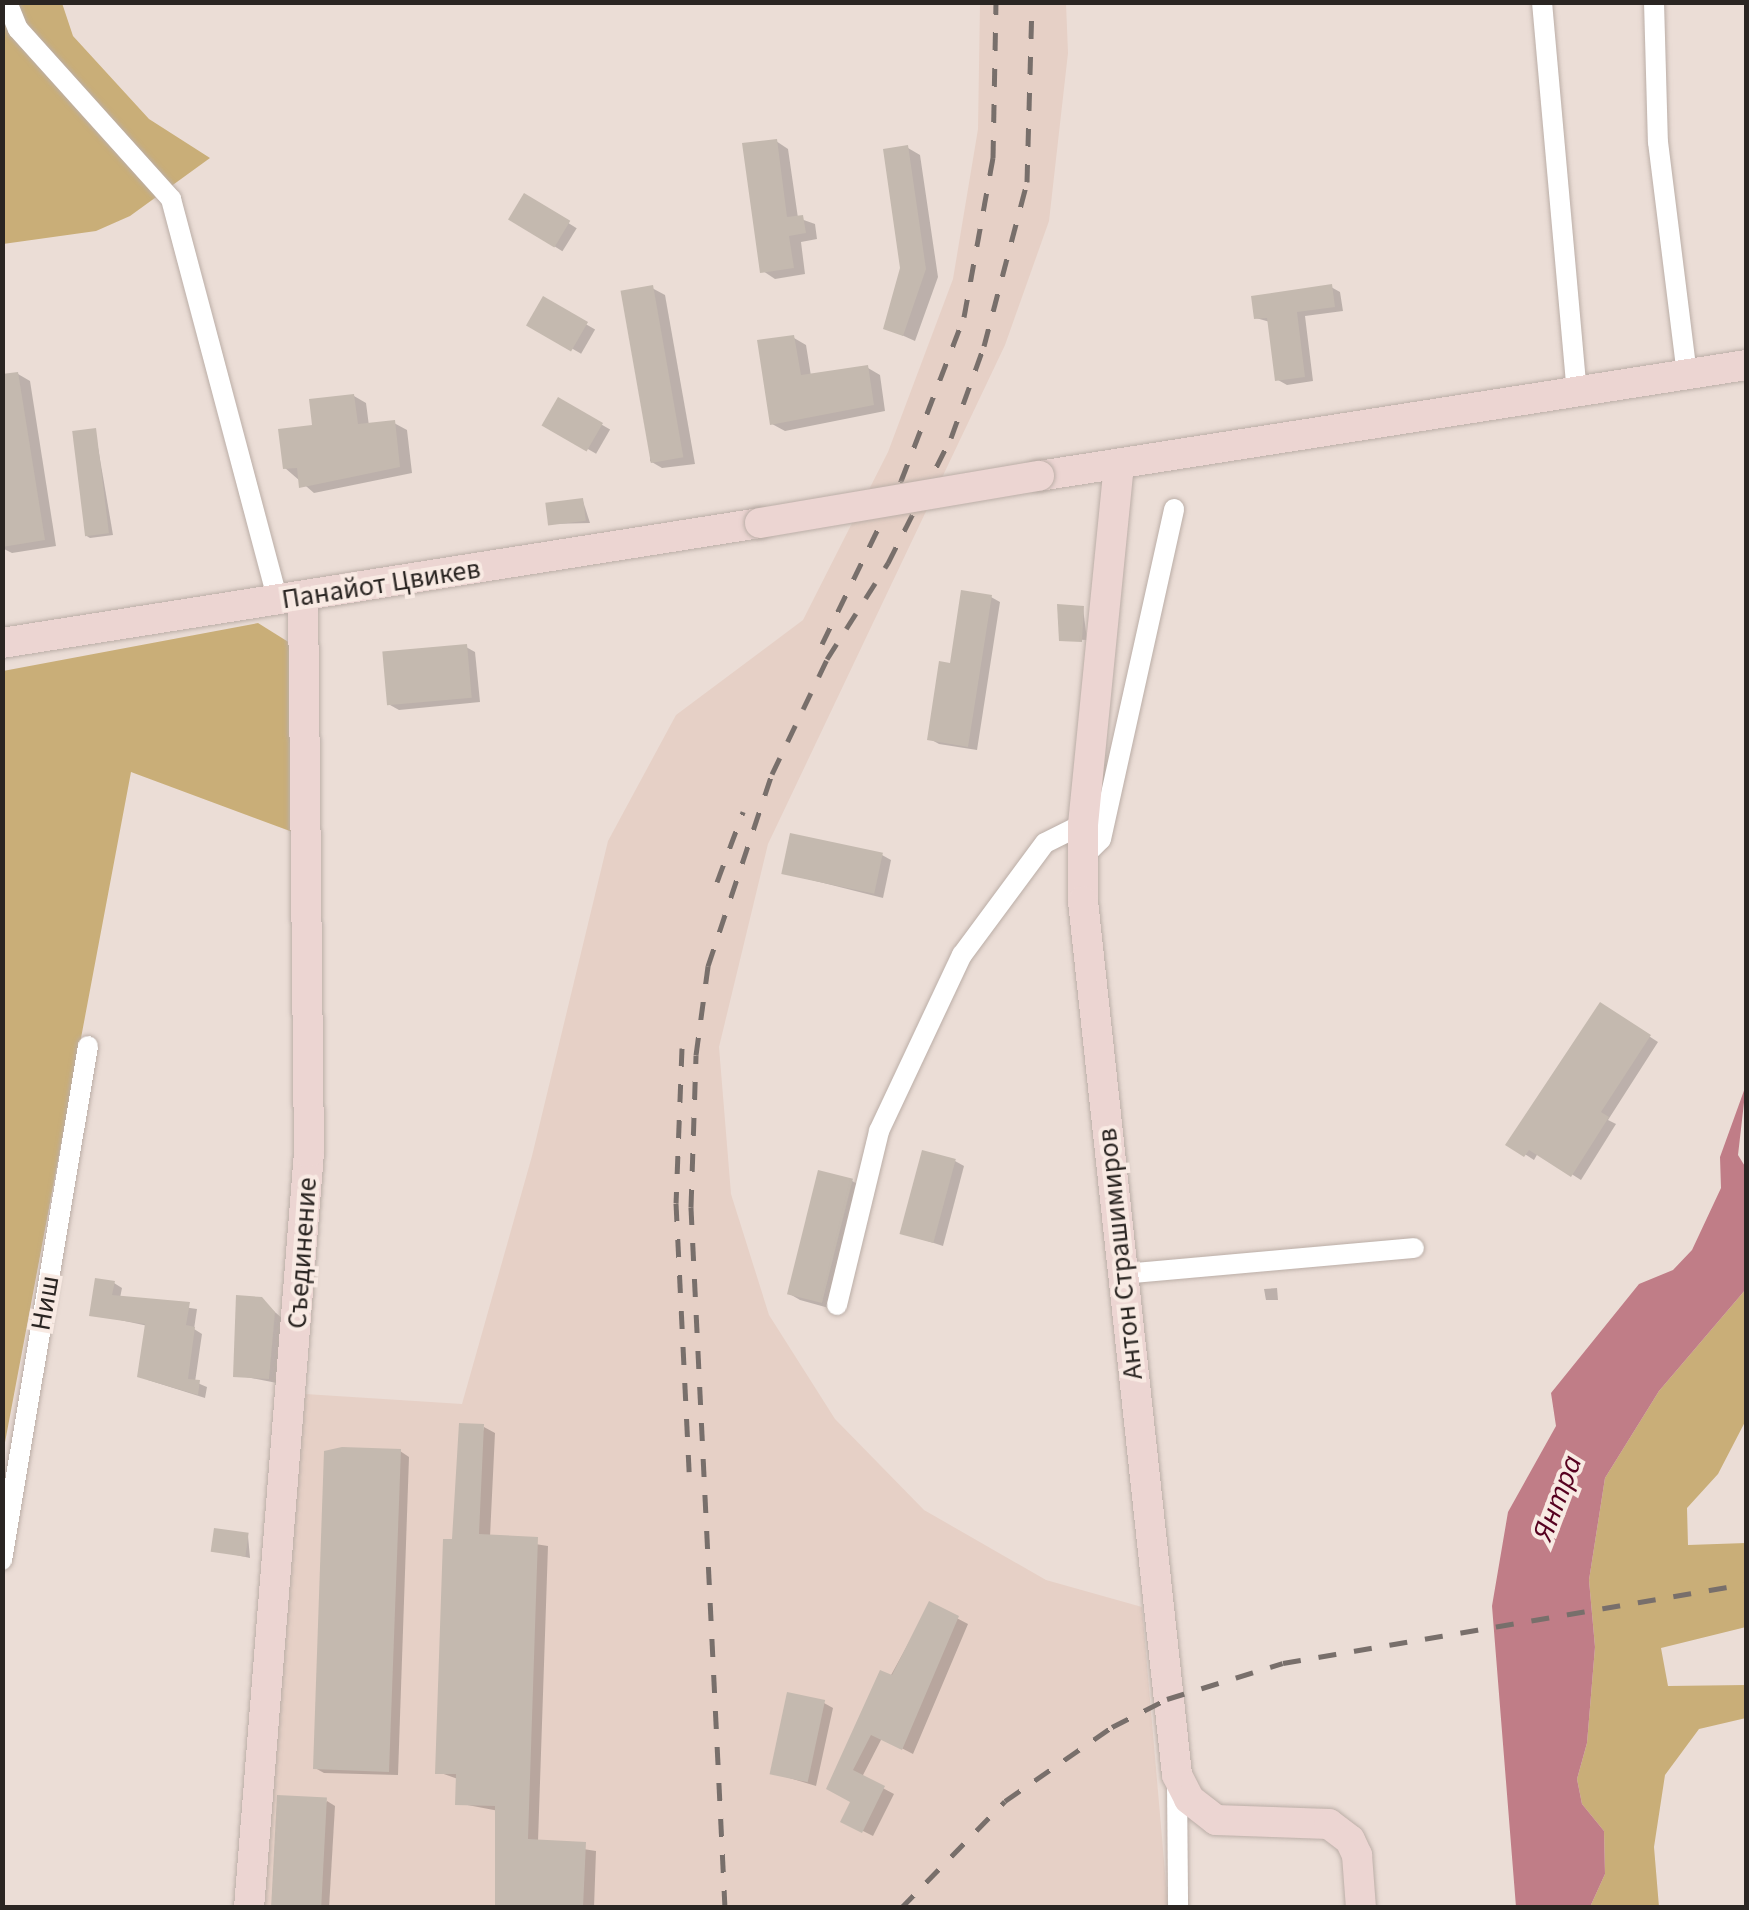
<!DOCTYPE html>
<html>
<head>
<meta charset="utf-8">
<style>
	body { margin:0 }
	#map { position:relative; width:1749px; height:1910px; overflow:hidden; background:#ebddd6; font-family:"Source Sans 3",sans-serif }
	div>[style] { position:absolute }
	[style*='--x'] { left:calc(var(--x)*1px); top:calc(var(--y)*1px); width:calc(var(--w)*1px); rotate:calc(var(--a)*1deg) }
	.built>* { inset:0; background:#e6d0c6 }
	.green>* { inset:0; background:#c9ae78 }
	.water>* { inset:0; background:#c07d87 }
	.shadow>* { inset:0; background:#0003; transform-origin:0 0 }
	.building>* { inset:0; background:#c4b9af; transform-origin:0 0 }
	.roads { filter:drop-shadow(0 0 2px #bbaea7) drop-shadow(0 0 2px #bbaea7) }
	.street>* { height:20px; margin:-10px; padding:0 10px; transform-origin:10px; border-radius:10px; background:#fff }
	.secondary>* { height:30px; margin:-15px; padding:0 15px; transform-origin:15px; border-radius:15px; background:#ecd5d2 }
	.rail>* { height:5px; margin-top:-2.5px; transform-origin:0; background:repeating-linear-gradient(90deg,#786f6b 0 18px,transparent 0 36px) }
	.bridges { filter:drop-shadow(0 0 2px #bbaea7) drop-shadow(0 0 2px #bbaea7) }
	.secondary-bridge>* { height:30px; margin:-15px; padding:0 15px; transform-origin:15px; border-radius:15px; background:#ecd5d2 }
	span { translate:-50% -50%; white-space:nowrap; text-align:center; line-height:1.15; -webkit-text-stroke:8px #f8eae3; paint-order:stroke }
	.street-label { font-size:28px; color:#2a2522 }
	.water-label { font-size:30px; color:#56011f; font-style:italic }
	.frame { position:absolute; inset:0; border:5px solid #2a2522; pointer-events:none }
</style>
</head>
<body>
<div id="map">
	<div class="built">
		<div style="clip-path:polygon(980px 3px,1066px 3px,1068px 53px,1049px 221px,1005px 345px,768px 844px,719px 1047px,731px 1194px,769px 1315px,835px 1419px,924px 1510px,1046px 1580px,1142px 1607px,1168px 1907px,261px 1908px,305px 1394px,462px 1404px,532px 1156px,608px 841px,676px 715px,803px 620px,888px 452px,953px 279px,978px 129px)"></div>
	</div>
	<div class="green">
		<div style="clip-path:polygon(2px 3px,62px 3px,73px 36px,149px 119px,210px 158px,130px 216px,96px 231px,3px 244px)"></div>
		<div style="clip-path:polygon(258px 623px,290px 643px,298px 834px,131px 772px,3px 1453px,3px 671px)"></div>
		<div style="clip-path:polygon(1746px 1289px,1746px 1420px,1718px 1474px,1687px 1508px,1688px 1545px,1746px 1543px,1746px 1627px,1661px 1648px,1668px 1686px,1746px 1685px,1746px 1718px,1699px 1729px,1665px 1775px,1654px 1847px,1659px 1907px,1590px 1907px,1605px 1874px,1604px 1831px,1582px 1804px,1577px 1779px,1587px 1743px,1595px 1647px,1589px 1580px,1605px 1478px,1659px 1391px)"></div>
	</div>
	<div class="water">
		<div style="clip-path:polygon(1746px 1085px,1738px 1155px,1746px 1168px,1746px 1289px,1659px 1391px,1605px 1478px,1589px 1580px,1595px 1647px,1587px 1743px,1577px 1779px,1582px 1804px,1604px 1831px,1605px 1874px,1590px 1907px,1516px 1907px,1492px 1606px,1508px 1512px,1556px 1426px,1551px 1393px,1639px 1284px,1673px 1270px,1692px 1250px,1721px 1188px,1720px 1157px)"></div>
	</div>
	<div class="shadow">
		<div style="clip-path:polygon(776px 141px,788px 149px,798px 218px,815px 224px,817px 239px,801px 242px,805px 274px,775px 279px,763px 271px)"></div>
		<div style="clip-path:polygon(908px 148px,920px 155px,938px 277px,915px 341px,886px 328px,903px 268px)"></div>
		<div style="left:525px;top:196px;width:61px;height:27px;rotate:32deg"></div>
		<div style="clip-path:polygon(1331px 287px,1340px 292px,1343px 311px,1305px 316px,1313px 381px,1287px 385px,1278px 380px,1270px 322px,1256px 318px)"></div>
		<div style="clip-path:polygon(652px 288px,665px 295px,695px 464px,662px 468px,650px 461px)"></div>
		<div style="left:544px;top:300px;width:59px;height:28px;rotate:30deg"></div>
		<div style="clip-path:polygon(794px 338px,806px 345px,811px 376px,868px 368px,880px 375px,885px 411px,785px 431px,772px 424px)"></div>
		<div style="clip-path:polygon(18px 374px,30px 381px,56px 546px,12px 553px,2px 548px,2px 377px)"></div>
		<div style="clip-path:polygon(354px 396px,366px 403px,369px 426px,394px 423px,407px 430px,412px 473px,314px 493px,285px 468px)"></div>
		<div style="left:559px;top:400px;width:59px;height:28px;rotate:30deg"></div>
		<div style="clip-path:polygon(95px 430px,113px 535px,90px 538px,85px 535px)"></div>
		<div style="clip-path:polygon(583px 501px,590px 523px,550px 524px)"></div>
		<div style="clip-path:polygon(991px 597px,1000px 602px,977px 750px,939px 744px,930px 739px,952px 665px)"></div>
		<div style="clip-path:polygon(1083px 608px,1087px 640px,1064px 639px)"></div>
		<div style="clip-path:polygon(466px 647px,475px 652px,480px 702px,399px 710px,390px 705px)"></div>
		<div style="clip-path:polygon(882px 855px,891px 860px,883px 898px,784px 873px)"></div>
		<div style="clip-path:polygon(1601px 1005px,1658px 1042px,1608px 1120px,1616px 1124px,1581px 1180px,1538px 1153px,1534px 1160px,1509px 1144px)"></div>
		<div style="clip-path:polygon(955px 1161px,964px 1166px,943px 1246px,903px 1233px)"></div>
		<div style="clip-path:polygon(852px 1181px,865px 1188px,836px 1310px,800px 1300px,788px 1293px)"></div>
		<div style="clip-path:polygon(114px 1283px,122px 1288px,120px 1298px,197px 1309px,194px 1329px,202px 1334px,195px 1382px,207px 1387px,205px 1398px,148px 1380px,148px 1326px,92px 1314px)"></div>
		<div style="clip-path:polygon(1277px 1288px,1278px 1300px,1266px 1300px,1264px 1289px)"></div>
		<div style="clip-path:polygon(261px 1300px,283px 1319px,277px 1383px,236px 1375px)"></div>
		<div style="clip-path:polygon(484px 1427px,495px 1433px,490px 1537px,548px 1546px,538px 1842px,596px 1851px,594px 1908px,497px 1908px,499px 1811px,457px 1803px,458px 1779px,438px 1772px,455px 1542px)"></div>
		<div style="clip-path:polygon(400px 1451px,409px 1457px,398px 1775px,324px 1773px,315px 1768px)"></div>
		<div style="clip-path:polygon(248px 1536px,250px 1558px,213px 1550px)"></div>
		<div style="clip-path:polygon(930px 1604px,968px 1624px,913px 1754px,882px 1738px,862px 1777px,894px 1794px,873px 1836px,843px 1821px,853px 1801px,829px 1788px)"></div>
		<div style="clip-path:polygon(824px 1703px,833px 1708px,816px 1786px,773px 1773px)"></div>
		<div style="clip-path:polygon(327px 1801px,335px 1806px,329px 1908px,270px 1908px)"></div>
	</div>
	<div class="building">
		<div style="clip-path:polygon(777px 139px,787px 217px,803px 215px,806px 233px,789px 236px,794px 268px,760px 273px,742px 143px)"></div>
		<div style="clip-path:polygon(908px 145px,926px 269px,903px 336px,883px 329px,900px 268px,883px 149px)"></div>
		<div style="left:524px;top:193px;width:54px;height:31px;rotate:31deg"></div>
		<div style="clip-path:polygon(1332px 284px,1335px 307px,1297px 312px,1305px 377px,1275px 381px,1267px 318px,1254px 319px,1251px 296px)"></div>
		<div style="left:653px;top:285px;width:175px;height:33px;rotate:80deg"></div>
		<div style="left:543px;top:296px;width:52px;height:34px;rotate:30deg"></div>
		<div style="clip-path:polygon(794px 335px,801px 375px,868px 365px,874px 405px,770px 425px,757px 340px)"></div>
		<div style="clip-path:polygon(18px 372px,45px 540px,2px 547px,2px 374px)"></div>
		<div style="clip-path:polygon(354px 394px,358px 424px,395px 420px,400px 467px,299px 488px,297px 468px,283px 469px,278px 429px,312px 425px,309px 399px)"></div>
		<div style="left:558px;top:397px;width:52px;height:33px;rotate:30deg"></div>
		<div style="left:96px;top:428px;width:106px;height:24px;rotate:83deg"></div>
		<div style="left:583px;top:498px;width:23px;height:38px;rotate:83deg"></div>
		<div style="clip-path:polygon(961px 590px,992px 595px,968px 747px,927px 740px,939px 661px,950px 663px)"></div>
		<div style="clip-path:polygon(1057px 604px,1084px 606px,1082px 642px,1059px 641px)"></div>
		<div style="left:467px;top:644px;width:54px;height:85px;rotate:85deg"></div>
		<div style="left:790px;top:833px;width:95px;height:42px;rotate:12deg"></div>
		<div style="clip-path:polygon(1600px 1002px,1651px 1035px,1601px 1112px,1609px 1117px,1571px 1177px,1529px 1150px,1524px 1157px,1505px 1145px)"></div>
		<div style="left:922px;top:1150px;width:35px;height:87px;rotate:15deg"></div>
		<div style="left:818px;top:1170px;width:36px;height:128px;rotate:14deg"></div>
		<div style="clip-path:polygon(95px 1278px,115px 1281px,112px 1295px,190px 1302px,186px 1325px,195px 1327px,188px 1379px,200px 1380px,198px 1395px,137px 1377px,145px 1324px,89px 1316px)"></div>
		<div style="clip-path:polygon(236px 1295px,262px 1297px,275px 1312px,269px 1379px,233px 1377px)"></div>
		<div style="clip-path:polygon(459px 1423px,484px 1424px,479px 1534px,538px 1537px,528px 1839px,586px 1842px,583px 1908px,495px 1908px,495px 1806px,455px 1805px,456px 1774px,435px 1774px,443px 1539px,452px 1539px)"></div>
		<div style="clip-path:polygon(342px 1447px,401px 1449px,389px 1772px,313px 1769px,324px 1451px)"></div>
		<div style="left:214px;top:1528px;width:35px;height:24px;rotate:8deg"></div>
		<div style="clip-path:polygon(929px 1601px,959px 1616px,902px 1750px,871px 1735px,853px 1770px,885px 1786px,862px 1833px,840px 1822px,850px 1802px,826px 1789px,880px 1670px,892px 1675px)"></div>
		<div style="left:787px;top:1692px;width:39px;height:84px;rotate:12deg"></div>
		<div style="left:277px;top:1795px;width:50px;height:113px;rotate:3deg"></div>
	</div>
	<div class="roads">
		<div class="street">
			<div style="--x:7;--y:2;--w:29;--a:68"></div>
			<div style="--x:18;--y:29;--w:229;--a:48"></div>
			<div style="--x:171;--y:199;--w:416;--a:75.1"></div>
			<div style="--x:1542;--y:2;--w:392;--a:84.9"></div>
			<div style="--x:1654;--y:2;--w:140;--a:88.4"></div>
			<div style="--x:1658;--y:142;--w:234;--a:82.9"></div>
			<div style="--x:1083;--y:857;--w:25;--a:-45"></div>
			<div style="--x:1101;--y:839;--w:338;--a:-77.5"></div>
			<div style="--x:1123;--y:1274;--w:292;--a:-5.1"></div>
			<div style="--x:837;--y:1305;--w:179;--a:-76.4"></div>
			<div style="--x:879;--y:1131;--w:195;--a:-64.8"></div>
			<div style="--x:962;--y:955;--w:139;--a:-53.5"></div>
			<div style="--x:1045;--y:843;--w:42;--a:-26.6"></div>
			<div style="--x:2;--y:1560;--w:521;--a:-80.5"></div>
			<div style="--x:1177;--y:1782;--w:126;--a:89.5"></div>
		</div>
		<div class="secondary">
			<div style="--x:1119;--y:464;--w:362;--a:95.7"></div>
			<div style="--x:1083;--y:824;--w:77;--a:90"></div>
			<div style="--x:1083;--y:901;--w:879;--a:83.86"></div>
			<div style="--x:1177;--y:1775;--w:27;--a:63"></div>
			<div style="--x:1189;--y:1799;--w:34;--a:38"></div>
			<div style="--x:1216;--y:1820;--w:113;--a:2"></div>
			<div style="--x:1329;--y:1824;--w:26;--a:37"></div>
			<div style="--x:1350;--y:1840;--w:17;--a:65"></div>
			<div style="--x:1357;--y:1855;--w:53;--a:85.7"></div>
			<div style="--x:1039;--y:476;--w:716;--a:-8.92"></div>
			<div style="--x:2;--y:643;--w:767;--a:-9"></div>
			<div style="--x:249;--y:1908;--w:758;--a:-85.46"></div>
			<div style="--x:309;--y:1152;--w:556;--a:-90.62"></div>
		</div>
	</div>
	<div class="rail">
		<div style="--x:822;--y:644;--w:181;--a:-64.1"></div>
		<div style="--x:901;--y:481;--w:176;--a:-69"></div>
		<div style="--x:964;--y:317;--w:162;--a:-79.7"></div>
		<div style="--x:993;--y:158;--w:156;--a:-88.9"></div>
		<div style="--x:717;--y:882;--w:75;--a:-69.6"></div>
		<div style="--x:682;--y:1048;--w:155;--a:92.2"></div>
		<div style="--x:676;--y:1203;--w:269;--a:87.2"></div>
		<div style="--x:725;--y:1908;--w:702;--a:-92.78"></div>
		<div style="--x:691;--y:1207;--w:152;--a:-88.1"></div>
		<div style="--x:696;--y:1055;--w:90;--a:-82.3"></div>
		<div style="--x:708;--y:966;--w:202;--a:-71.6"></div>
		<div style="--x:772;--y:774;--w:127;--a:-64.4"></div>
		<div style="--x:827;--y:659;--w:114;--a:-57.6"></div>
		<div style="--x:888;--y:563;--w:140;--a:-63.3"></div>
		<div style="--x:951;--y:438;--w:98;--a:-70.3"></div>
		<div style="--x:984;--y:346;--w:170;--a:-75.3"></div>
		<div style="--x:1027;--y:182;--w:180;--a:-88.4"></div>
		<div style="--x:901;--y:1908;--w:149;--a:-45.8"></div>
		<div style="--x:1005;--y:1801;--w:130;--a:-34.7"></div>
		<div style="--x:1112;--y:1727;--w:62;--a:-27"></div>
		<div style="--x:1167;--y:1699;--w:121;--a:-17.2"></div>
		<div style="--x:1283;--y:1663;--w:470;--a:-9.7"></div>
	</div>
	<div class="bridges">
		<div class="secondary-bridge">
			<div style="--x:760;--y:523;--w:283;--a:-9.6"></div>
		</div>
	</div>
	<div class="street-label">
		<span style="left:381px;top:584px;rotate:-9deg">Панайот Цвикев</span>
		<span style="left:302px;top:1253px;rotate:-86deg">Съединение</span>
		<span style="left:1120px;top:1254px;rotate:-96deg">Антон Страшимиров</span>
		<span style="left:45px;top:1303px;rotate:-80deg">Ниш</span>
	</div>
	<div class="water-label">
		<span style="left:1558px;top:1498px;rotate:-69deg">Янтра</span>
	</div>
	<div class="frame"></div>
</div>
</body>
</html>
